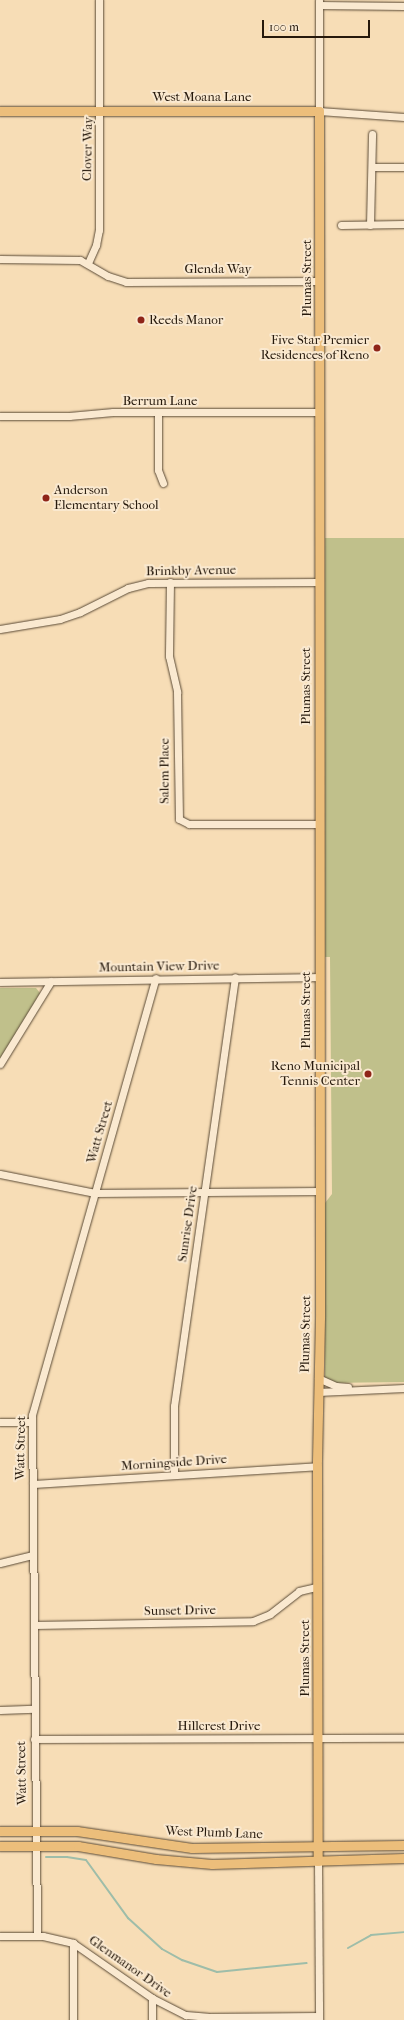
<!DOCTYPE html>
<html>
<head>
<meta charset="utf-8">
<style>
	body { margin:0 }
	#map { position:relative; width:404px; height:2020px; overflow:hidden; background:#f7ddb6; font-family:"IM FELL French Canon",serif }
	div>[style] { position:absolute }
	[style*='--x'] { left:calc(var(--x)*1px); top:calc(var(--y)*1px); width:calc(var(--w)*1px); rotate:calc(var(--a)*1deg) }
	.green>* { inset:0; background:#c0c08b }
	.stream>* { height:2px; margin:-1px; padding:0 1px; transform-origin:1px; border-radius:1px; background:#9ebda9 }
	.roads { filter:drop-shadow(0 0 1px #5a4a36) drop-shadow(0 0 1px #5a4a36) }
	.minor>* { height:7px; margin:-3.5px; padding:0 3.5px; transform-origin:3.5px; border-radius:3.5px; background:#fae9d0 }
	.major>* { height:9px; margin:-4.5px; padding:0 4.5px; transform-origin:4.5px; border-radius:4.5px; background:#ecbe7b }
	.dots>* { width:11px; height:11px; translate:-50% -50%; box-sizing:border-box; border:2px solid #fae9d0; border-radius:50% }
	span { translate:-50% -50%; white-space:nowrap; text-align:center; line-height:1.15; -webkit-text-stroke:4px #fae9d0; paint-order:stroke }
	.street-label { font-size:13px; color:#26190c }
	.poi-label { font-size:13px; color:#26190c }
	.left { translate:0 -50%; text-align:left }
	.right { translate:-100% -50%; text-align:right }
	.scale { position:absolute; left:262px; top:20px; width:108px; height:18px; box-sizing:border-box; border:2px solid #26190c; border-top:0; padding-left:5px; font-size:12px; line-height:14px; white-space:nowrap; color:#26190c; -webkit-text-stroke:3px #fae9d0; paint-order:stroke }
</style>
</head>
<body>
<div id="map">
	<div class="green">
		<div style="clip-path:polygon(325px 538px,404px 538px,404px 1382px,325px 1383px,325px 1203px,332px 1194px,330px 957px,325px 957px)"></div>
		<div style="clip-path:polygon(0 988px,36px 988px,40px 993px,0 1060px)"></div>
	</div>
	<div class="stream">
		<div style="--x:46;--y:1857;--w:21;--a:0"></div>
		<div style="--x:67;--y:1857;--w:19;--a:9"></div>
		<div style="--x:86;--y:1860;--w:72;--a:54.1"></div>
		<div style="--x:128;--y:1918;--w:46;--a:42.4"></div>
		<div style="--x:162;--y:1949;--w:23;--a:29"></div>
		<div style="--x:182;--y:1960;--w:37;--a:19"></div>
		<div style="--x:217;--y:1972;--w:90;--a:-5.7"></div>
		<div style="--x:348;--y:1948;--w:26;--a:-29"></div>
		<div style="--x:371;--y:1935;--w:33;--a:-5"></div>
	</div>
	<div class="roads">
		<div class="minor">
			<div style="--x:319;--y:0;--w:111;--a:90"></div>
			<div style="--x:319;--y:111;--w:85;--a:4"></div>
			<div style="--x:319;--y:5;--w:85;--a:0.7"></div>
			<div style="--x:372;--y:167;--w:32;--a:0"></div>
			<div style="--x:341;--y:225;--w:63;--a:-0.9"></div>
			<div style="--x:370;--y:225;--w:91;--a:-88.7"></div>
			<div style="--x:0;--y:259;--w:80;--a:0.7"></div>
			<div style="--x:80;--y:260;--w:32;--a:30"></div>
			<div style="--x:108;--y:276;--w:19;--a:18"></div>
			<div style="--x:126;--y:282;--w:194;--a:-0.3"></div>
			<div style="--x:88;--y:263;--w:20;--a:-66"></div>
			<div style="--x:96;--y:245;--w:15;--a:-79"></div>
			<div style="--x:99;--y:230;--w:230;--a:-90"></div>
			<div style="--x:158;--y:413;--w:57;--a:90"></div>
			<div style="--x:158;--y:470;--w:14;--a:69"></div>
			<div style="--x:0;--y:416;--w:69;--a:0"></div>
			<div style="--x:69;--y:416;--w:44;--a:-5.2"></div>
			<div style="--x:113;--y:412;--w:207;--a:0"></div>
			<div style="--x:170;--y:582;--w:74;--a:90.8"></div>
			<div style="--x:169;--y:656;--w:37;--a:77"></div>
			<div style="--x:177;--y:692;--w:127;--a:89.1"></div>
			<div style="--x:179;--y:819;--w:11;--a:27"></div>
			<div style="--x:189;--y:824;--w:130;--a:0"></div>
			<div style="--x:0;--y:629;--w:61;--a:-9.5"></div>
			<div style="--x:60;--y:619;--w:21;--a:-19"></div>
			<div style="--x:80;--y:612;--w:54;--a:-26.6"></div>
			<div style="--x:128;--y:588;--w:21;--a:-14"></div>
			<div style="--x:148;--y:583;--w:171;--a:-0.3"></div>
			<div style="--x:0;--y:982;--w:319;--a:-0.9"></div>
			<div style="--x:0;--y:1064;--w:97;--a:-58.4"></div>
			<div style="--x:0;--y:1174;--w:97;--a:11.3"></div>
			<div style="--x:95;--y:1193;--w:225;--a:-0.5"></div>
			<div style="--x:318;--y:1378;--w:20;--a:24"></div>
			<div style="--x:336;--y:1386;--w:12;--a:5"></div>
			<div style="--x:318;--y:1392;--w:86;--a:-2.7"></div>
			<div style="--x:0;--y:1422;--w:32;--a:0"></div>
			<div style="--x:174;--y:1475;--w:69;--a:-90"></div>
			<div style="--x:174;--y:1406;--w:433;--a:-81.9"></div>
			<div style="--x:33;--y:1484;--w:285;--a:-3.6"></div>
			<div style="--x:0;--y:1563;--w:34;--a:-14"></div>
			<div style="--x:34;--y:1625;--w:219;--a:-1"></div>
			<div style="--x:253;--y:1621;--w:18;--a:-22"></div>
			<div style="--x:270;--y:1614;--w:37;--a:-38"></div>
			<div style="--x:299;--y:1591;--w:18;--a:-13"></div>
			<div style="--x:0;--y:1710;--w:34;--a:-2"></div>
			<div style="--x:34;--y:1739;--w:370;--a:-0.2"></div>
			<div style="--x:318;--y:1861;--w:159;--a:89.6"></div>
			<div style="--x:0;--y:1936;--w:43;--a:0"></div>
			<div style="--x:43;--y:1936;--w:31;--a:13"></div>
			<div style="--x:73;--y:1943;--w:96;--a:34.8"></div>
			<div style="--x:152;--y:1998;--w:38;--a:27"></div>
			<div style="--x:186;--y:2015;--w:21;--a:5"></div>
			<div style="--x:207;--y:2017;--w:112;--a:-0.5"></div>
			<div style="--x:37;--y:1936;--w:521;--a:-90.55"></div>
			<div style="--x:32;--y:1415;--w:454;--a:-74.2"></div>
			<div style="--x:73;--y:1943;--w:77;--a:90"></div>
			<div style="--x:152;--y:2020;--w:22;--a:-90"></div>
		</div>
		<div class="major">
			<div style="--x:0;--y:111;--w:319;--a:0"></div>
			<div style="--x:319;--y:111;--w:1207;--a:89.95"></div>
			<div style="--x:320;--y:1318;--w:148;--a:91.2"></div>
			<div style="--x:317;--y:1466;--w:395;--a:89.9"></div>
			<div style="--x:0;--y:1831;--w:77;--a:0"></div>
			<div style="--x:77;--y:1831;--w:116;--a:8.4"></div>
			<div style="--x:192;--y:1848;--w:212;--a:-0.8"></div>
			<div style="--x:0;--y:1846;--w:78;--a:0"></div>
			<div style="--x:78;--y:1846;--w:79;--a:9.5"></div>
			<div style="--x:156;--y:1859;--w:56;--a:5.1"></div>
			<div style="--x:212;--y:1864;--w:192;--a:-1.8"></div>
		</div>
	</div>
	<div class="dots">
		<div style="left:141px;top:320px;background:#8f2418"></div>
		<div style="left:377px;top:348px;background:#8f2418"></div>
		<div style="left:46px;top:498px;background:#8f2418"></div>
		<div style="left:368px;top:1074px;background:#8f2418"></div>
	</div>
	<div class="street-label">
		<span style="left:202px;top:97px">West Moana Lane</span>
		<span style="left:88px;top:149px;rotate:-89deg">Clover Way</span>
		<span style="left:218px;top:269px">Glenda Way</span>
		<span style="left:307px;top:278px;rotate:-90deg">Plumas Street</span>
		<span style="left:160px;top:401px">Berrum Lane</span>
		<span style="left:191px;top:571px;rotate:-1deg">Brinkby Avenue</span>
		<span style="left:306px;top:686px;rotate:-90deg">Plumas Street</span>
		<span style="left:165px;top:771px;rotate:-90deg">Salem Place</span>
		<span style="left:159px;top:967px;rotate:-1deg">Mountain View Drive</span>
		<span style="left:306px;top:1010px;rotate:-90deg">Plumas Street</span>
		<span style="left:100px;top:1132px;rotate:-74deg">Watt Street</span>
		<span style="left:188px;top:1224px;rotate:-82deg">Sunrise Drive</span>
		<span style="left:306px;top:1334px;rotate:-89deg">Plumas Street</span>
		<span style="left:21px;top:1448px;rotate:-89deg">Watt Street</span>
		<span style="left:174px;top:1463px;rotate:-4deg">Morningside Drive</span>
		<span style="left:180px;top:1611px;rotate:-1deg">Sunset Drive</span>
		<span style="left:305px;top:1658px;rotate:-90deg">Plumas Street</span>
		<span style="left:219px;top:1726px">Hillcrest Drive</span>
		<span style="left:22px;top:1773px;rotate:-91deg">Watt Street</span>
		<span style="left:214px;top:1833px;rotate:2deg">West Plumb Lane</span>
		<span style="left:130px;top:1967px;rotate:35deg">Glenmanor Drive</span>
	</div>
	<div class="poi-label">
		<span class="left" style="left:149px;top:320px">Reeds Manor</span>
		<span class="right" style="left:369px;top:348px">Five Star Premier<br>Residences of Reno</span>
		<span class="left" style="left:54px;top:498px">Anderson<br>Elementary School</span>
		<span class="right" style="left:360px;top:1074px">Reno Municipal<br>Tennis Center</span>
	</div>
	<div class="scale">100 m</div>
</div>
</body>
</html>
